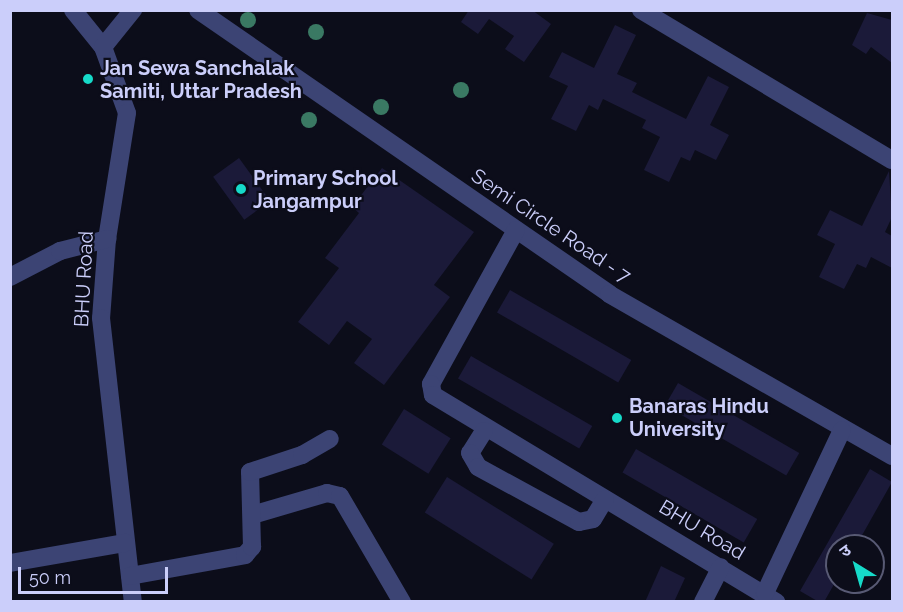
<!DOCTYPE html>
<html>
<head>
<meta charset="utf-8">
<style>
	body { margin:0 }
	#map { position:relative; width:903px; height:612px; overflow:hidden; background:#0c0d1a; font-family:Raleway,"Noto Sans Devanagari",sans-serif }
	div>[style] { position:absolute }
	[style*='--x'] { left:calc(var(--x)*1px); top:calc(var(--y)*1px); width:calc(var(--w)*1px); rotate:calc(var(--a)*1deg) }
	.building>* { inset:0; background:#1b1a39; transform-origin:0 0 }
	.minor>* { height:18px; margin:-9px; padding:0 9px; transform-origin:9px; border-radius:9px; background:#3c4474 }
	.trees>* { width:16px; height:16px; margin:-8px; border-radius:50%; background:#3a7963 }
	.dots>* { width:16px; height:16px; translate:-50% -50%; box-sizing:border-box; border:3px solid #0c0d1a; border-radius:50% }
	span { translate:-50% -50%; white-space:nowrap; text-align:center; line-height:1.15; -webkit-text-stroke:4.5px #0c0d1a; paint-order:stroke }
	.poi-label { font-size:20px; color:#cbcefa; font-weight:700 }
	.left { translate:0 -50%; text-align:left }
	.street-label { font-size:20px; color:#cbcefa }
	.frame { position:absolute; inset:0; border:12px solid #cbcefa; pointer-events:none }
	.north { position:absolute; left:825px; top:534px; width:60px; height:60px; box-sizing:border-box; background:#0c0d1a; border:2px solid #585a74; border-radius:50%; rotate:323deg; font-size:16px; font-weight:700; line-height:24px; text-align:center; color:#cbcefa }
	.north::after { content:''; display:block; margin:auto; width:21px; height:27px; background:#16dac9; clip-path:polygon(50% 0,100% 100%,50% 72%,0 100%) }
	.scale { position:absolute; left:18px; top:567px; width:150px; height:27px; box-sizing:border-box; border:3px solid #cbcefa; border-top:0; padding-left:8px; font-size:18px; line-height:21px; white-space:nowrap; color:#cbcefa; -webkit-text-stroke:4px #0c0d1a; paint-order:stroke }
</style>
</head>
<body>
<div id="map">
	<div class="building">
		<div style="clip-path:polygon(469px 10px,532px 10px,551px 24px,524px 62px,505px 49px,514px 36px,489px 19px,478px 34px,461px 22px)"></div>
		<div style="clip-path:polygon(867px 13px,892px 20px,892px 63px,871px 47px,866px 54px,852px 45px)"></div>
		<div style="clip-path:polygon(615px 25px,636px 35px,617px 74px,637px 83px,632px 92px,686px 119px,708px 76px,729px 87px,710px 125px,729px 135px,716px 160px,695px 150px,690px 161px,681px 157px,669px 182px,644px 170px,660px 137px,642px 128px,646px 120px,603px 99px,598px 110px,589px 105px,576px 131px,551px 119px,568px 86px,549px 77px,562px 52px,594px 68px)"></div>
		<div style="left:239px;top:158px;width:53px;height:32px;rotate:54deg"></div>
		<div style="clip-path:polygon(382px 168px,474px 232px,434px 285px,450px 297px,384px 385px,354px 363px,372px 339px,347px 321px,329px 345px,298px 322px,339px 268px,325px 258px,359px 213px,352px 207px)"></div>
		<div style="clip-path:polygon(889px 171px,892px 217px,885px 232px,892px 236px,892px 268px,871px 257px,866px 268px,857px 264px,844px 289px,819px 277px,835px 244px,817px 235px,830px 210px,862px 226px)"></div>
		<div style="left:510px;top:290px;width:140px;height:26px;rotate:30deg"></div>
		<div style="left:471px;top:356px;width:140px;height:26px;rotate:30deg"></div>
		<div style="left:678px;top:383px;width:140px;height:26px;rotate:30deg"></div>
		<div style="left:404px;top:409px;width:55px;height:42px;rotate:32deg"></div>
		<div style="left:636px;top:449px;width:140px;height:27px;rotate:30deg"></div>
		<div style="clip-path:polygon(870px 469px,892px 482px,856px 546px,837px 546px,837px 579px,824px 602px,819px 602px,800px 591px)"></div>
		<div style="left:447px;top:477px;width:126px;height:42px;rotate:32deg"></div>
		<div style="clip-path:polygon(661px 566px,685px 578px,674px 602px,645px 602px)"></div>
	</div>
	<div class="minor">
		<div style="--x:73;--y:10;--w:48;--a:51"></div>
		<div style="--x:103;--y:47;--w:70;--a:70"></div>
		<div style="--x:127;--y:113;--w:128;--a:99"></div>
		<div style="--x:107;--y:239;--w:79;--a:94.3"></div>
		<div style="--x:101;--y:318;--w:286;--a:83.6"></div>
		<div style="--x:198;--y:10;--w:500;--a:34.6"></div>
		<div style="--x:609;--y:294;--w:326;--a:29.8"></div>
		<div style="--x:641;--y:10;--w:292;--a:30.9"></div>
		<div style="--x:103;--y:47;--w:48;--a:-51"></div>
		<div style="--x:516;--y:230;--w:176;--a:118.9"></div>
		<div style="--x:431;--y:384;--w:11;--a:80"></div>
		<div style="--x:433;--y:395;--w:401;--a:31.1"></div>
		<div style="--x:10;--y:277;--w:56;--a:-27.5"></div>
		<div style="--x:60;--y:251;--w:49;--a:-14.3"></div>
		<div style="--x:484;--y:431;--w:26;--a:122"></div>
		<div style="--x:470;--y:453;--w:16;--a:60"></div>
		<div style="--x:478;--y:467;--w:115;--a:28.6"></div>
		<div style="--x:579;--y:522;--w:14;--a:-12"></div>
		<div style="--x:593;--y:519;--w:23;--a:-59"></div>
		<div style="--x:252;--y:515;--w:78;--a:-16.3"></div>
		<div style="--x:327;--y:493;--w:13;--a:13"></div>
		<div style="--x:340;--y:496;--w:123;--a:59.7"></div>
		<div style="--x:10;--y:563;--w:117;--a:-9.9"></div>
		<div style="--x:130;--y:576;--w:117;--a:-10.3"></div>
		<div style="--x:245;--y:555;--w:11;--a:-49"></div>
		<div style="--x:252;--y:547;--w:75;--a:-91.5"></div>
		<div style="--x:250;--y:472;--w:55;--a:-18.1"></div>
		<div style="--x:302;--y:455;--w:32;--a:-30"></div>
		<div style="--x:765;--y:593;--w:180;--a:-64.7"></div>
		<div style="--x:703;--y:602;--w:39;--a:-63"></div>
	</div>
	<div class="trees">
		<div style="left:248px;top:20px"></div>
		<div style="left:316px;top:32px"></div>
		<div style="left:461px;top:90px"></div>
		<div style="left:381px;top:107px"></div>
		<div style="left:309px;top:120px"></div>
	</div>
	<div class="dots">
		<div style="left:88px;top:79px;background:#16dac9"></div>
		<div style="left:241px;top:189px;background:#16dac9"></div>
		<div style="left:617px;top:418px;background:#16dac9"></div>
	</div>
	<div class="poi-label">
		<span class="left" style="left:100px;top:80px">Jan Sewa Sanchalak<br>Samiti, Uttar Pradesh</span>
		<span class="left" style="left:253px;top:190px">Primary School<br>Jangampur</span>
		<span class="left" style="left:629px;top:418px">Banaras Hindu<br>University</span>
	</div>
	<div class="street-label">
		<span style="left:551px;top:226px;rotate:34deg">Semi Circle Road - 7</span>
		<span style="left:84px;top:279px;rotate:-87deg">BHU Road</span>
		<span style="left:702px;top:530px;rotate:31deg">BHU Road</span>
	</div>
	<div class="frame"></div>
	<div class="north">उ</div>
	<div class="scale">50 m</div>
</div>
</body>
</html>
